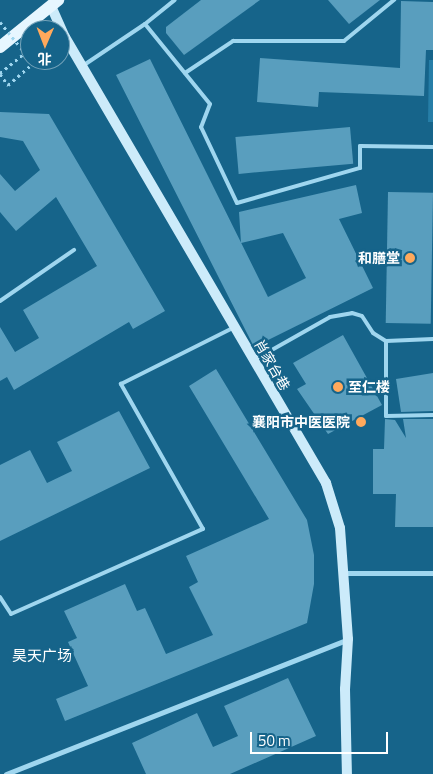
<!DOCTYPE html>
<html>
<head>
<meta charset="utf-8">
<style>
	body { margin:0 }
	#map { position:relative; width:433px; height:774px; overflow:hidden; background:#16648a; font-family:"Titillium Web","Noto Sans SC",sans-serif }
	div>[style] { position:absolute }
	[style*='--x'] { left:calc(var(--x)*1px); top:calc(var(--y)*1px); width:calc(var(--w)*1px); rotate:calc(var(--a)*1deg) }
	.green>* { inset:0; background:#267ea7 }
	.building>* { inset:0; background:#599ebe; transform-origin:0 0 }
	.path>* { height:3px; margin-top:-1.5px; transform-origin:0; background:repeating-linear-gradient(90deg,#9fd6ef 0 2.5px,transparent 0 6.5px) }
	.lane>* { height:4px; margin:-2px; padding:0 2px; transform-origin:2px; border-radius:2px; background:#9fd6ef }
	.street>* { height:5px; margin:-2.5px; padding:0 2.5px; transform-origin:2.5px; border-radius:2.5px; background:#9fd6ef }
	.secondary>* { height:10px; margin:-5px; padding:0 5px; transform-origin:5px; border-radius:5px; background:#ccebfa }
	.primary>* { height:12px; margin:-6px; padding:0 6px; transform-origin:6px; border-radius:6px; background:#e6f6ff }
	.path-bridge>* { height:3px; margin-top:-1.5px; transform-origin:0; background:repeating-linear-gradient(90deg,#9fd6ef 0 2.5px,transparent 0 6.5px) }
	.dots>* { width:14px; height:14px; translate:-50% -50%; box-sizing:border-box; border:2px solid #16648a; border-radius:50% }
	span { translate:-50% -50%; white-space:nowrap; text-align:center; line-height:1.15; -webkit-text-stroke:5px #16648a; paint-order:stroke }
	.poi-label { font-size:14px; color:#fff; font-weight:700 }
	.right { translate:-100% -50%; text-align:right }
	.left { translate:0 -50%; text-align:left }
	.street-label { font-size:14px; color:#fff }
	.neighbourhood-label { font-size:15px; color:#fff }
	.north { position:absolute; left:20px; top:20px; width:50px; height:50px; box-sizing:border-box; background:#16648a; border:1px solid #73a2b9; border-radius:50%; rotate:181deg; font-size:14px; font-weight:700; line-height:20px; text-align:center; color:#fff }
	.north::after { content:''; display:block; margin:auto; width:18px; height:22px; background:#ffa95c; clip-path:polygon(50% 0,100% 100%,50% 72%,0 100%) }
	.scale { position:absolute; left:250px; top:732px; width:138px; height:22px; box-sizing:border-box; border:2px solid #fff; border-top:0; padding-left:6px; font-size:15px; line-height:18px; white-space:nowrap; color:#fff; -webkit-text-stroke:4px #16648a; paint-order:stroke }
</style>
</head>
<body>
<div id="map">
	<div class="green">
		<div style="clip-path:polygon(429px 60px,433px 60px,433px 122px,428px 122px)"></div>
	</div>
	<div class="building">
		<div style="clip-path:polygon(201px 0,260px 0,184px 55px,166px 33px,166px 27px)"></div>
		<div style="clip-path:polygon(328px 0,380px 0,349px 24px)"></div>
		<div style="clip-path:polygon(401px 1px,433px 2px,433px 50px,426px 50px,424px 96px,319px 92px,318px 107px,257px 102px,260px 58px,400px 68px)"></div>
		<div style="clip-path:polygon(150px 59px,268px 297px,306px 278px,283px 233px,241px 243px,239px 212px,356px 185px,362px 213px,339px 219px,373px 288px,254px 347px,116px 75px)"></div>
		<div style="clip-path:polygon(0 112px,49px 114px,165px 311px,133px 329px,129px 322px,14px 390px,7px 377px,0 381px,0 327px,15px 352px,39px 338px,23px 310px,97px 266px,56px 197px,16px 231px,0 212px,0 174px,15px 191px,40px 170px,23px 141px,0 137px)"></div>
		<div style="left:350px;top:127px;width:37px;height:115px;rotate:85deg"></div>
		<div style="left:388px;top:192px;width:45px;height:131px;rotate:1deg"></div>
		<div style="clip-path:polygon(343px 335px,382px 405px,328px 434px,297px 389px,306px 384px,293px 363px)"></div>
		<div style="clip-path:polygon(216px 369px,307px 520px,314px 555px,314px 584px,307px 623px,65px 721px,56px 699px,88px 686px,68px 642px,77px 638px,64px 611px,125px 584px,137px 611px,145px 608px,166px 654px,213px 635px,189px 587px,198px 582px,186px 556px,269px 519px,189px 386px)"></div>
		<div style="clip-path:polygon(433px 373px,433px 411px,401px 412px,396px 379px)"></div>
		<div style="clip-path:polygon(119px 411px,150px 468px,0 541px,0 465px,30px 450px,47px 483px,72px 471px,57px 442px)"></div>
		<div style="clip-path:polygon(385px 419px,395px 420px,406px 438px,403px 419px,433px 419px,433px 527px,395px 527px,396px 494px,373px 494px,373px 449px,384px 449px)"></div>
		<div style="clip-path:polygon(288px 678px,316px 736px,230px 774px,146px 774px,132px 743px,197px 713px,213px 747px,238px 736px,224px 706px)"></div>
	</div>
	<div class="path">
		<div style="--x:0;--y:73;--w:32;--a:-39"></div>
		<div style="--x:0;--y:74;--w:14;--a:54"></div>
		<div style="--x:8;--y:85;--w:38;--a:-41"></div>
	</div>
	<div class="lane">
		<div style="--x:145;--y:24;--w:38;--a:-39"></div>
		<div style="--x:84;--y:65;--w:73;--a:-33.9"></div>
		<div style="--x:145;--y:24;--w:103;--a:50.9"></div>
		<div style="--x:210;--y:104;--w:25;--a:111"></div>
		<div style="--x:201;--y:127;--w:84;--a:64.7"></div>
		<div style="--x:237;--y:203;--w:128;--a:-15.9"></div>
		<div style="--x:360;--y:168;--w:22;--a:-90"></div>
		<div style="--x:360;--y:146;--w:73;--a:0.8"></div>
		<div style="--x:185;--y:73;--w:58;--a:-33.7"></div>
		<div style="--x:233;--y:41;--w:111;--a:0"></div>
		<div style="--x:344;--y:41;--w:65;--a:-39.4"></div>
		<div style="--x:0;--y:301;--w:90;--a:-34.6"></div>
		<div style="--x:386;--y:341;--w:75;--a:90"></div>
		<div style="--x:386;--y:416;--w:47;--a:-1.2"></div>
		<div style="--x:254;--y:360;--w:87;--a:-29.5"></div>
		<div style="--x:330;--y:317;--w:22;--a:-10"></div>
		<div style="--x:352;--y:313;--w:10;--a:17"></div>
		<div style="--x:362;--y:316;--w:20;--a:57"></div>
		<div style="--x:373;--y:333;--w:15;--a:32"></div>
		<div style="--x:386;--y:341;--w:47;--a:-2.4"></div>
		<div style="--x:0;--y:597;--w:20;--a:57"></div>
		<div style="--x:11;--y:614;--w:210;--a:-23.9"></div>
		<div style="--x:203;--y:529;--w:167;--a:-119.5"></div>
		<div style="--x:121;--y:384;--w:125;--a:-26.6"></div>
	</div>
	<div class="street">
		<div style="--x:344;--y:573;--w:89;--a:0"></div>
		<div style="--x:6;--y:774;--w:368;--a:-21.5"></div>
	</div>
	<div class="secondary">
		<div style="--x:51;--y:6;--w:34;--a:66"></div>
		<div style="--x:65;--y:37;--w:517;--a:59.66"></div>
		<div style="--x:326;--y:483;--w:47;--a:72.7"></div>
		<div style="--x:340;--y:528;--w:111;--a:85.9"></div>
		<div style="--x:348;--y:639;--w:50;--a:93.4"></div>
		<div style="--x:345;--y:689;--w:85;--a:88.7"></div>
	</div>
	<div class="primary">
		<div style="--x:0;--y:47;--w:75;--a:-39"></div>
	</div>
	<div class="path-bridge">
		<div style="--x:0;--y:22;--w:40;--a:51"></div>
	</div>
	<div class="dots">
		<div style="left:410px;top:258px;background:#ffa95c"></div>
		<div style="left:338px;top:387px;background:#ffa95c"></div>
		<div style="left:361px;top:422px;background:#ffa95c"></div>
	</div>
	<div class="poi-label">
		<span class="right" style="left:400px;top:258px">和膳堂</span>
		<span class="left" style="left:348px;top:387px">至仁楼</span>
		<span class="right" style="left:350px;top:422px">襄阳市中医医院</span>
	</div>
	<div class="street-label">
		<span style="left:272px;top:365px;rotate:60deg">肖家台巷</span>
	</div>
	<div class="neighbourhood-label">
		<span style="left:42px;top:656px">昊天广场</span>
	</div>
	<div class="north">北</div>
	<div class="scale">50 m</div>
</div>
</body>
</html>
